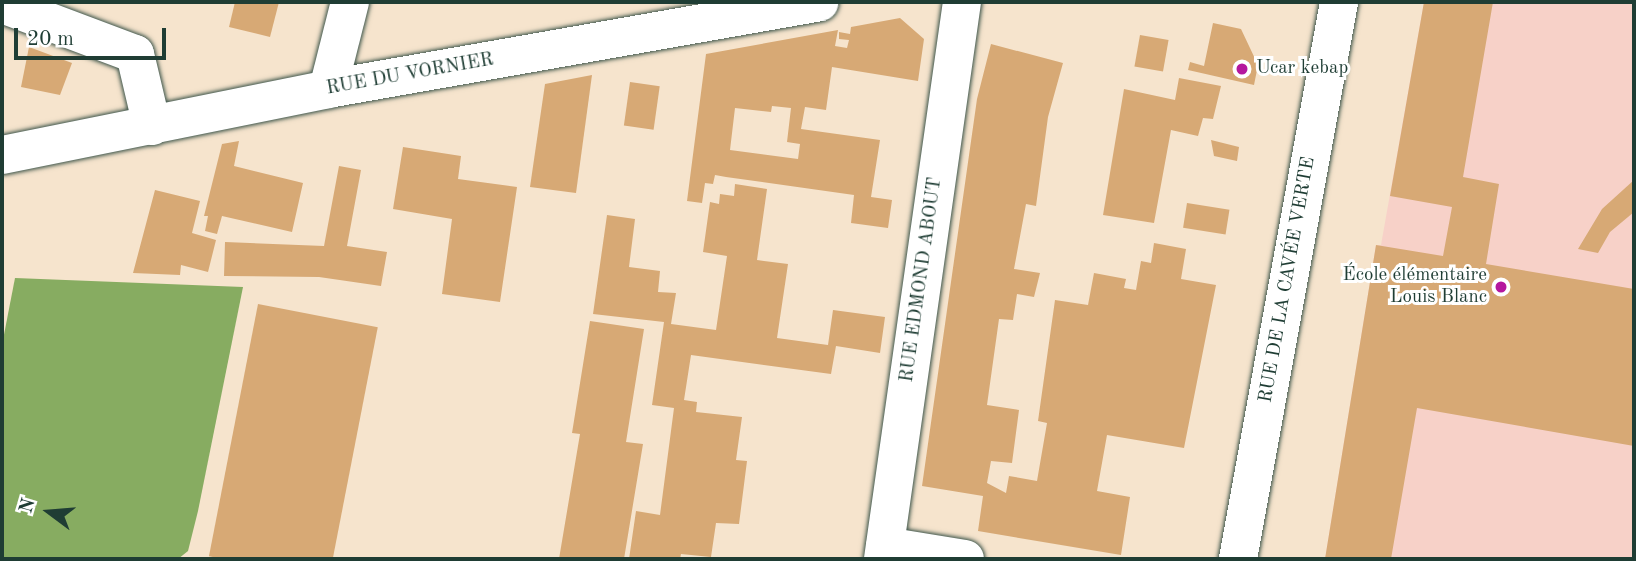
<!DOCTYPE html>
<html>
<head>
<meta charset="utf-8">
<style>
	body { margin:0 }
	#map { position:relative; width:1636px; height:561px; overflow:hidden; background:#f6e4cd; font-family:"Old Standard TT",serif }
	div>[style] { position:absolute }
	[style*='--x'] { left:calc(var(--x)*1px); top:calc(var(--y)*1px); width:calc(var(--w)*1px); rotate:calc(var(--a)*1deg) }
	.built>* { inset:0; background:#f7d1c8 }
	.forest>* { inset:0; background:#87ac61 }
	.building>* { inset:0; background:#d7a975; transform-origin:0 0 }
	.roads { filter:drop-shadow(0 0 2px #3f564b) drop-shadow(0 0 2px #3f564b) }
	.street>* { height:38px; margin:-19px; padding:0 19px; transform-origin:19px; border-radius:19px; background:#fff }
	.secondary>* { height:38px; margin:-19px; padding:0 19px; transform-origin:19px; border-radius:19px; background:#fff }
	.dots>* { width:19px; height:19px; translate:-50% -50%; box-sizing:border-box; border:4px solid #fff; border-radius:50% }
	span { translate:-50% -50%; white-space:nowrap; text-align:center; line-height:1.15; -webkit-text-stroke:6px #fff; paint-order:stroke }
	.poi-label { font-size:19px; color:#1f3d34 }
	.left { translate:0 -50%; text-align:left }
	.right { translate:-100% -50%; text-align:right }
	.street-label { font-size:19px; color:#1f3d34 }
	.frame { position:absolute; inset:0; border:4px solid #1f3d34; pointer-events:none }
	.north { position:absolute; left:14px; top:477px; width:70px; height:70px; -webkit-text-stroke:5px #fff; paint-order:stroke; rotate:286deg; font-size:19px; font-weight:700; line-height:28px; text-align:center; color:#1f3d34 }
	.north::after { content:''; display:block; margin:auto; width:24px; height:32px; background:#1f3d34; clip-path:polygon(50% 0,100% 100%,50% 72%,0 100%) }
	.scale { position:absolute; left:14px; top:28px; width:152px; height:32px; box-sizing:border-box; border:4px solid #1f3d34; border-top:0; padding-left:9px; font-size:21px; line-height:24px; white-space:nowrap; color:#1f3d34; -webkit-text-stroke:5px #fff; paint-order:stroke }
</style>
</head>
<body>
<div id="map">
	<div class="built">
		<div style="clip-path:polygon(1424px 2px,1634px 2px,1633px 559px,1325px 559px,1376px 245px,1381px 245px)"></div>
	</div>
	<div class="forest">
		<div style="clip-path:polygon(15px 278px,243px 287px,198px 511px,188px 551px,178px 559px,2px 559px,2px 345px)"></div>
	</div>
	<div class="building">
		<div style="clip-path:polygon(235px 2px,279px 2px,270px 37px,229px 27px)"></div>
		<div style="clip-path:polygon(1424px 2px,1493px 2px,1463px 177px,1499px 184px,1486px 264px,1634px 289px,1634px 446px,1417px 408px,1391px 559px,1325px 559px,1376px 245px,1443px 256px,1452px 207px,1390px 196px)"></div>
		<div style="clip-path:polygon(evenodd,900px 18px,924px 39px,918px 81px,832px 67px,826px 110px,805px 107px,801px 129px,880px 140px,871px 197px,892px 200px,888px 228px,851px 223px,854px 195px,726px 177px,715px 175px,713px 184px,705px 183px,702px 203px,687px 201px,706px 54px,838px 30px,835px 46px,847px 48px,849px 40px,839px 39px,839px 32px,850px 34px,851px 27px,900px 18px,772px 106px,791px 108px,787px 142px,800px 144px,798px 159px,730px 150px,735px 108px,771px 112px,772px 106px)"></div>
		<div style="clip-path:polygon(1213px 23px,1241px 29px,1258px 65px,1254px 85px,1188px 70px,1190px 62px,1204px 66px)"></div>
		<div style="left:1140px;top:35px;width:29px;height:32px;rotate:10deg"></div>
		<div style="clip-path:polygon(991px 44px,1063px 63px,1048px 117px,1036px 206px,1026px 204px,1014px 269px,1040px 273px,1034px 297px,1017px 294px,1013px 320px,999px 319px,987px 405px,1019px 410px,1012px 463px,991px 461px,987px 483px,1006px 493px,1009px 476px,1037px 481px,1047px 423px,1038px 421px,1055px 300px,1088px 305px,1094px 273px,1126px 279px,1124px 288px,1136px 290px,1141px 261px,1151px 263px,1154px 243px,1186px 249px,1181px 279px,1216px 285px,1184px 448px,1107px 435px,1097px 491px,1130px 497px,1121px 555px,978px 531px,983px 496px,922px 486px,977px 99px)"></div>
		<div style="clip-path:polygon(29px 47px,72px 63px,60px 95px,21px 87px)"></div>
		<div style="clip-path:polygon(592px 75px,576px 193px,530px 187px,545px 84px)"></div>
		<div style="clip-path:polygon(1179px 78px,1221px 86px,1213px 119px,1203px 118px,1198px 136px,1171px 130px,1154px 223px,1103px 215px,1124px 89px,1175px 100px)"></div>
		<div style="left:630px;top:82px;width:30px;height:44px;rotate:8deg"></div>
		<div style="clip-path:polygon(1211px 140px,1239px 147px,1237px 161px,1214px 156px)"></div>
		<div style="clip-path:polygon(239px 141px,234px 166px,303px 183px,292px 232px,222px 216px,217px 234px,205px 231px,208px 216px,204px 216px,222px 144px)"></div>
		<div style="clip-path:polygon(403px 147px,461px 156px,458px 179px,517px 187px,500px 302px,442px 294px,452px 219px,393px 209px)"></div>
		<div style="clip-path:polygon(339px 166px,361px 170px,347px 246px,387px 252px,381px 286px,319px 277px,224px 276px,225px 242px,324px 246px)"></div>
		<div style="clip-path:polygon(1634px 180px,1634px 212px,1610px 232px,1598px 253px,1578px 249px,1602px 209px)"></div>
		<div style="clip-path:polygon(735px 184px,767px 189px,757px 260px,788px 264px,777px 338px,828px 345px,833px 310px,885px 317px,880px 353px,836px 346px,831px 374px,691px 355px,684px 400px,697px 402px,696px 412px,742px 417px,736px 460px,747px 461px,739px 524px,716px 523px,711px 557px,681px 554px,680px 559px,629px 559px,636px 511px,660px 515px,674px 408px,652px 405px,664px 322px,593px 314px,607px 215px,635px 219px,629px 267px,660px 271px,658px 292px,676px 293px,671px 324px,716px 330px,727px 256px,703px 252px,710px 202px,719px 204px,720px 194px,734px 196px)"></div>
		<div style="clip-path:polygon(155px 190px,200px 201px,192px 233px,216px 240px,208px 272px,181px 265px,180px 275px,133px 273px)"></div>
		<div style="left:1187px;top:203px;width:43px;height:25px;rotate:9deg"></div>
		<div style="left:258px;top:304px;width:122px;height:257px;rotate:11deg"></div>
		<div style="clip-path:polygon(590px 321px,644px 329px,626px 442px,643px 444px,624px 559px,559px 559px,580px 434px,572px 433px)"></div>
	</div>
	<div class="roads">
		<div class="street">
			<div style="--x:2;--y:4;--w:142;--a:20.6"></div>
			<div style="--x:135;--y:54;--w:74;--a:76.7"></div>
			<div style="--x:328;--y:89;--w:90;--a:-75.8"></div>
			<div style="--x:2;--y:155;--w:333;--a:-11.4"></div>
			<div style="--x:328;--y:89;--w:499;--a:-10"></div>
			<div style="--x:885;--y:546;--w:81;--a:9.2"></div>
			<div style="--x:883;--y:559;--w:563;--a:-81.93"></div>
		</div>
		<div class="secondary">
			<div style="--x:1238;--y:559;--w:566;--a:-79.72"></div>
		</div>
	</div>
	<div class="dots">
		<div style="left:1242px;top:69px;background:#b5179e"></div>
		<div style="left:1501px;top:287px;background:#b5179e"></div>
	</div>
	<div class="poi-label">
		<span class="left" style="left:1256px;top:69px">Ucar kebap</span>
		<span class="right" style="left:1487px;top:287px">École élémentaire<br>Louis Blanc</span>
	</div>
	<div class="street-label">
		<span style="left:410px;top:75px;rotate:-10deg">RUE DU VORNIER</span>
		<span style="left:922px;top:280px;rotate:-82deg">RUE EDMOND ABOUT</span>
		<span style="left:1288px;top:280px;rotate:-80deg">RUE DE LA CAVÉE VERTE</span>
	</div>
	<div class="frame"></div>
	<div class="north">N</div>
	<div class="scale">20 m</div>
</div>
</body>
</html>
